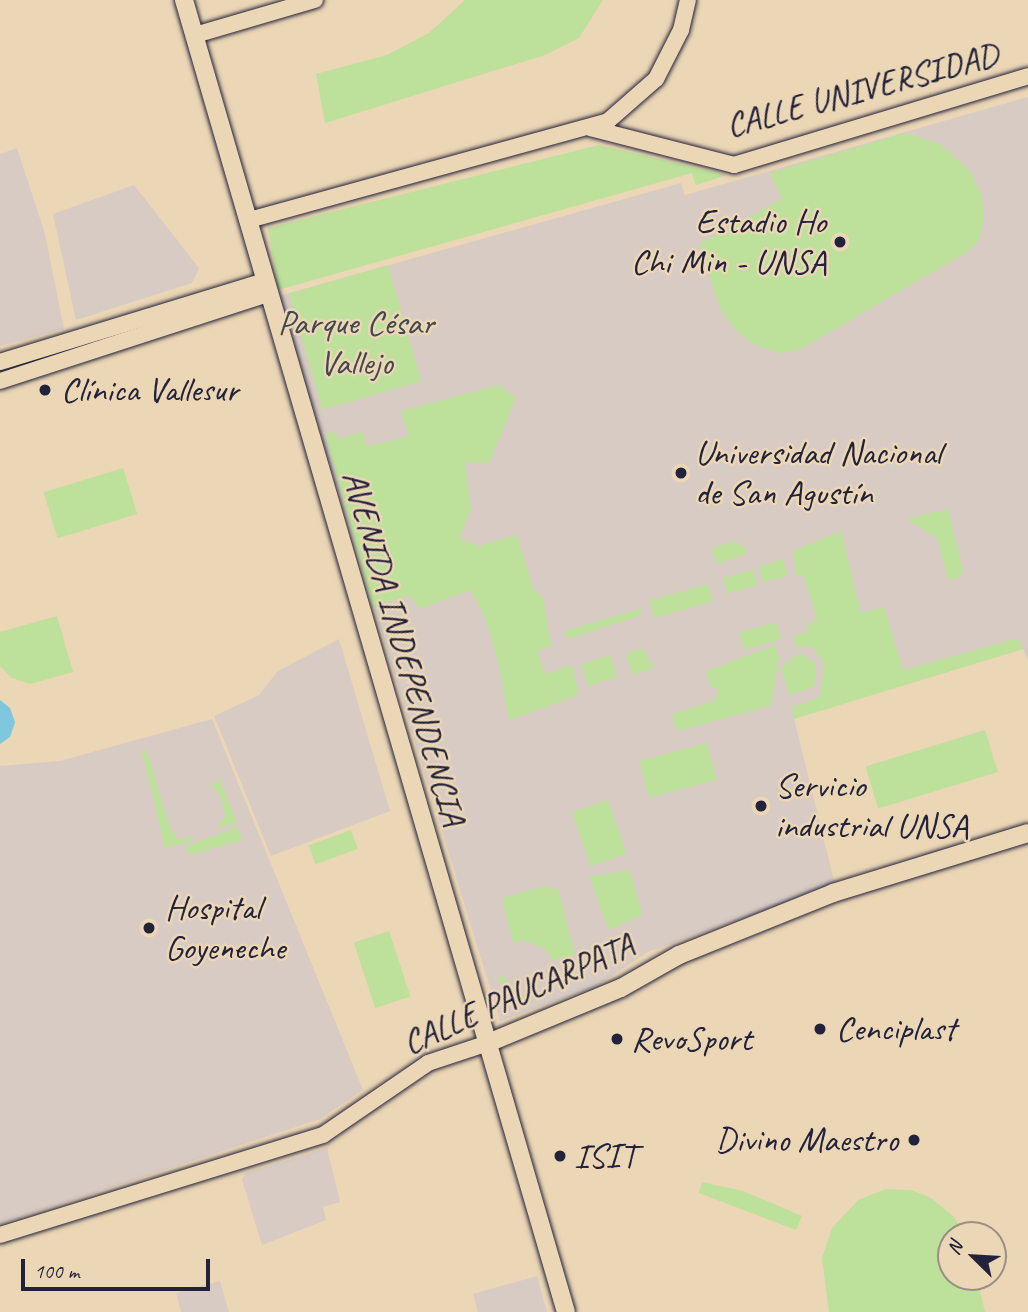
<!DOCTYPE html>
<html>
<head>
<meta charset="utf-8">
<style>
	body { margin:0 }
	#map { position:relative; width:1028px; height:1312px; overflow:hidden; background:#ebd6b5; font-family:Caveat,sans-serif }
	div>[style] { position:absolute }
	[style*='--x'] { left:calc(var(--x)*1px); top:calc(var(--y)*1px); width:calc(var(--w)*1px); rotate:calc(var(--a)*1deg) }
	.built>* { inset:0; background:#d8cbc3 }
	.green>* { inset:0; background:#bde09b; transform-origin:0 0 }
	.water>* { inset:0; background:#7ec7de }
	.roads { filter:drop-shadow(0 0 2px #22223b) drop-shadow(0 0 2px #22223b) }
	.tertiary>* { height:16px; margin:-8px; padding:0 8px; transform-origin:8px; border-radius:8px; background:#ebd6b5 }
	.secondary>* { height:18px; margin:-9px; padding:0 9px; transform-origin:9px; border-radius:9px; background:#ebd6b5 }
	.dots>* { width:19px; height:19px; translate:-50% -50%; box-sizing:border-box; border:4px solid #ebd6b5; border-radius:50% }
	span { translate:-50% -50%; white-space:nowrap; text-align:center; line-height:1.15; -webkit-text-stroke:5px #ebd6b5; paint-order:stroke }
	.street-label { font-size:35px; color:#22223b }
	.poi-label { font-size:35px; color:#22223b }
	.right { translate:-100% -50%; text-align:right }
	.left { translate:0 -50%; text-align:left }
	.park-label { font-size:35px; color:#41484e }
	.north { position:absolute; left:937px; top:1221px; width:70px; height:70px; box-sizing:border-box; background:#ebd6b5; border:2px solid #9b8e84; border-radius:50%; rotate:294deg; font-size:19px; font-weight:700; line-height:28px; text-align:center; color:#22223b }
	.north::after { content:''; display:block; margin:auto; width:24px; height:32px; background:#22223b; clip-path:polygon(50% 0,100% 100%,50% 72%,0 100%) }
	.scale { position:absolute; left:21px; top:1259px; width:189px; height:32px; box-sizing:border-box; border:4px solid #22223b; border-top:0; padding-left:9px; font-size:21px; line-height:24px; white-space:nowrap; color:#22223b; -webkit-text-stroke:5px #ebd6b5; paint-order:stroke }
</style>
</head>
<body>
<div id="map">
	<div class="built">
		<div style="clip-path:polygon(1028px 97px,1028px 660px,1023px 649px,794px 718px,835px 885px,648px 952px,595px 987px,500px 1021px,279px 296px,681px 183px,685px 195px)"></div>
		<div style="clip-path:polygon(17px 148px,45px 234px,64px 329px,0 346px,0 154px)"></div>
		<div style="clip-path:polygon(134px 185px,199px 268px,192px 283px,76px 320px,53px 214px)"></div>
		<div style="clip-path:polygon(339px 639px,390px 811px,271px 856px,214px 716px,259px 695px,278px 671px)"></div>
		<div style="clip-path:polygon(212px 719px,363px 1090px,320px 1119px,0 1224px,0 766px,60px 761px)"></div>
		<div style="clip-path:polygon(327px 1148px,340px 1202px,323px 1207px,326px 1220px,262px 1245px,242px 1180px,245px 1173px)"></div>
		<div style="clip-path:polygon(537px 1276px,547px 1312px,478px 1312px,473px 1294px)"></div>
		<div style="clip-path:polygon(220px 1281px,229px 1312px,181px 1312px,176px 1293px)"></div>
	</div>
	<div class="green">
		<div style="clip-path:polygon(465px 0,603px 0,579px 38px,545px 55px,325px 123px,316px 74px,387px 55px,429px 33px)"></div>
		<div style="clip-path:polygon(904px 133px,941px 144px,970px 171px,981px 193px,984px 217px,979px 240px,967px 252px,799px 350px,779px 353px,753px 344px,735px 329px,720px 309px,699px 244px,782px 199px,770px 173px)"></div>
		<div style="clip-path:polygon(599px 145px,727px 175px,696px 185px,692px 173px,278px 290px,268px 228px)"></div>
		<div style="left:388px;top:265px;width:121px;height:103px;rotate:74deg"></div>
		<div style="clip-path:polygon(498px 385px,516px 398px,489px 463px,465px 462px,471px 509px,459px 538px,478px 546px,517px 535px,534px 591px,543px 597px,551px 646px,537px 651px,545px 674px,572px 665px,579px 695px,509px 720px,499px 665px,484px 615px,470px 590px,420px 609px,409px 595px,373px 607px,325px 434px,335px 432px,338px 439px,363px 432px,367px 446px,392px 441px,408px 436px,401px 411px)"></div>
		<div style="left:123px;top:468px;width:48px;height:83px;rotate:73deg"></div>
		<div style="clip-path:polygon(948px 509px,963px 571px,959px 578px,948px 580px,937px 538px,906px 519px)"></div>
		<div style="clip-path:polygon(841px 531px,861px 613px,884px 607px,903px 670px,1018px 638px,1023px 649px,794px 719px,792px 707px,820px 697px,824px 663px,811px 647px,795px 646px,794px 636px,809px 631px,806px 624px,817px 620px,803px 574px,796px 576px,793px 551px)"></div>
		<div style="clip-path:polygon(733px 541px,747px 549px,746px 554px,717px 564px,711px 548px)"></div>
		<div style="left:783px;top:559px;width:17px;height:26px;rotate:73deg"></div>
		<div style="left:753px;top:570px;width:16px;height:31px;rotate:75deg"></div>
		<div style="left:708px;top:584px;width:18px;height:61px;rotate:74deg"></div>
		<div style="clip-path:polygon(640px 609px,642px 615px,568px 639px,564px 631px)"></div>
		<div style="clip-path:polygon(57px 616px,73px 672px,30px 684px,12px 678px,0 666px,0 632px)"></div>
		<div style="left:776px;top:622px;width:18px;height:38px;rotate:74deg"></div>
		<div style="clip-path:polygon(775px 645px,779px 657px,771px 706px,677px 731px,672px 714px,714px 701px,718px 692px,718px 687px,711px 688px,706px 671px)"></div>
		<div style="clip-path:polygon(643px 648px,654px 668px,633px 675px,626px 654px)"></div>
		<div style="clip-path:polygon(800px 653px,816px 664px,814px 687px,789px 695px,781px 667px)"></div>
		<div style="left:610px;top:655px;width:23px;height:30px;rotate:72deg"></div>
		<div style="left:985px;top:730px;width:44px;height:125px;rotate:73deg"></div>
		<div style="left:707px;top:743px;width:38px;height:70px;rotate:75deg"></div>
		<div style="clip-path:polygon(147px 751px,170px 828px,178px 839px,194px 837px,192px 841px,165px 848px,142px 751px)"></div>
		<div style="clip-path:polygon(220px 780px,237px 823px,216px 829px,225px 816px,222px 800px,211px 784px)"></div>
		<div style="left:608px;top:800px;width:57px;height:38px;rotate:71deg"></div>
		<div style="clip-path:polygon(237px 827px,243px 840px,189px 855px,185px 847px)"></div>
		<div style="left:351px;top:830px;width:20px;height:45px;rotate:70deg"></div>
		<div style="clip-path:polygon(630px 870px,642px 915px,608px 930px,590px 877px)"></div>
		<div style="clip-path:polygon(549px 885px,550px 890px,558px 888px,575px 955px,553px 960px,545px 949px,523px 940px,513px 943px,502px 898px)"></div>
		<div style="left:389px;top:931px;width:69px;height:37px;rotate:72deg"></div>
		<div style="clip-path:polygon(505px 976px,508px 986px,526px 997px,536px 993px,541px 997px,510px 1005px,498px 978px)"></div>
		<div style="clip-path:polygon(702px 1182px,743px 1191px,802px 1216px,796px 1230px,699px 1193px)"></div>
		<div style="clip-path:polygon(886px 1189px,911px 1190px,931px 1198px,953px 1216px,966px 1235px,951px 1235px,951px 1277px,977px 1277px,985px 1312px,829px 1312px,822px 1258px,832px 1228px,858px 1200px)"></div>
	</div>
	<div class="water">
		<div style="clip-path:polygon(0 700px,10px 708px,15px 722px,10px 737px,0 744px)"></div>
	</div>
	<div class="roads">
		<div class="tertiary">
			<div style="--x:195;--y:35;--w:125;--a:-16.3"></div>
			<div style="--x:590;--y:128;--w:149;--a:14.4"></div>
			<div style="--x:734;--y:165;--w:307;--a:-16.8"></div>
			<div style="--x:249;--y:220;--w:372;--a:-15.4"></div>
			<div style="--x:608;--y:121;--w:64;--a:-41.2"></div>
			<div style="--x:656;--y:79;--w:55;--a:-63"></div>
			<div style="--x:681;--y:30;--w:31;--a:-77"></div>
			<div style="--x:0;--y:362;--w:277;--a:-17"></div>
			<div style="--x:0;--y:381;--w:282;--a:-18"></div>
			<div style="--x:0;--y:1235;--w:338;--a:-17.2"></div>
			<div style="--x:323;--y:1135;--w:127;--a:-34.4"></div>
			<div style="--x:428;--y:1063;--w:63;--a:-18.4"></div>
		</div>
		<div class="secondary">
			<div style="--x:184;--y:0;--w:1366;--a:73.77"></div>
			<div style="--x:488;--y:1043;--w:144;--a:-22.5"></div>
			<div style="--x:621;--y:988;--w:67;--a:-29.6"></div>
			<div style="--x:679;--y:955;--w:166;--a:-21.9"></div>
			<div style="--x:833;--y:893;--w:204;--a:-17.1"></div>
		</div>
	</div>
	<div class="dots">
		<div style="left:840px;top:242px;background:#22223b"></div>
		<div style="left:45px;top:390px;background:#22223b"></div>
		<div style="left:681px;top:473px;background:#22223b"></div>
		<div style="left:761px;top:806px;background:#22223b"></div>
		<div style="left:149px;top:928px;background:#22223b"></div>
		<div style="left:820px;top:1029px;background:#22223b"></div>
		<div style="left:617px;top:1039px;background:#22223b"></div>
		<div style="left:914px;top:1140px;background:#22223b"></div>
		<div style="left:560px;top:1156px;background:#22223b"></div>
	</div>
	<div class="street-label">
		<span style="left:862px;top:90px;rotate:-15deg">CALLE UNIVERSIDAD</span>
		<span style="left:404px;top:648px;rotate:74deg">AVENIDA INDEPENDENCIA</span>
		<span style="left:518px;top:994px;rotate:-24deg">CALLE PAUCARPATA</span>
	</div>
	<div class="poi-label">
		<span class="right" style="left:826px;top:242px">Estadio Ho<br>Chi Min - UNSA</span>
		<span class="left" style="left:61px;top:390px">Clínica Vallesur</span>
		<span class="left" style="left:695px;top:473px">Universidad Nacional<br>de San Agustín</span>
		<span class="left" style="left:775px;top:806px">Servicio<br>industrial UNSA</span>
		<span class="left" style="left:165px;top:928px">Hospital<br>Goyeneche</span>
		<span class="left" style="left:836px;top:1029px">Cenciplast</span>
		<span class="left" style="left:631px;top:1039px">RevoSport</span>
		<span class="right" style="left:898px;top:1140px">Divino Maestro</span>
		<span class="left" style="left:574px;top:1156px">ISIT</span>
	</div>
	<div class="park-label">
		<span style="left:356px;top:343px">Parque César<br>Vallejo</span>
	</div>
	<div class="north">N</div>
	<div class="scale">100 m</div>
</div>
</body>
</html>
